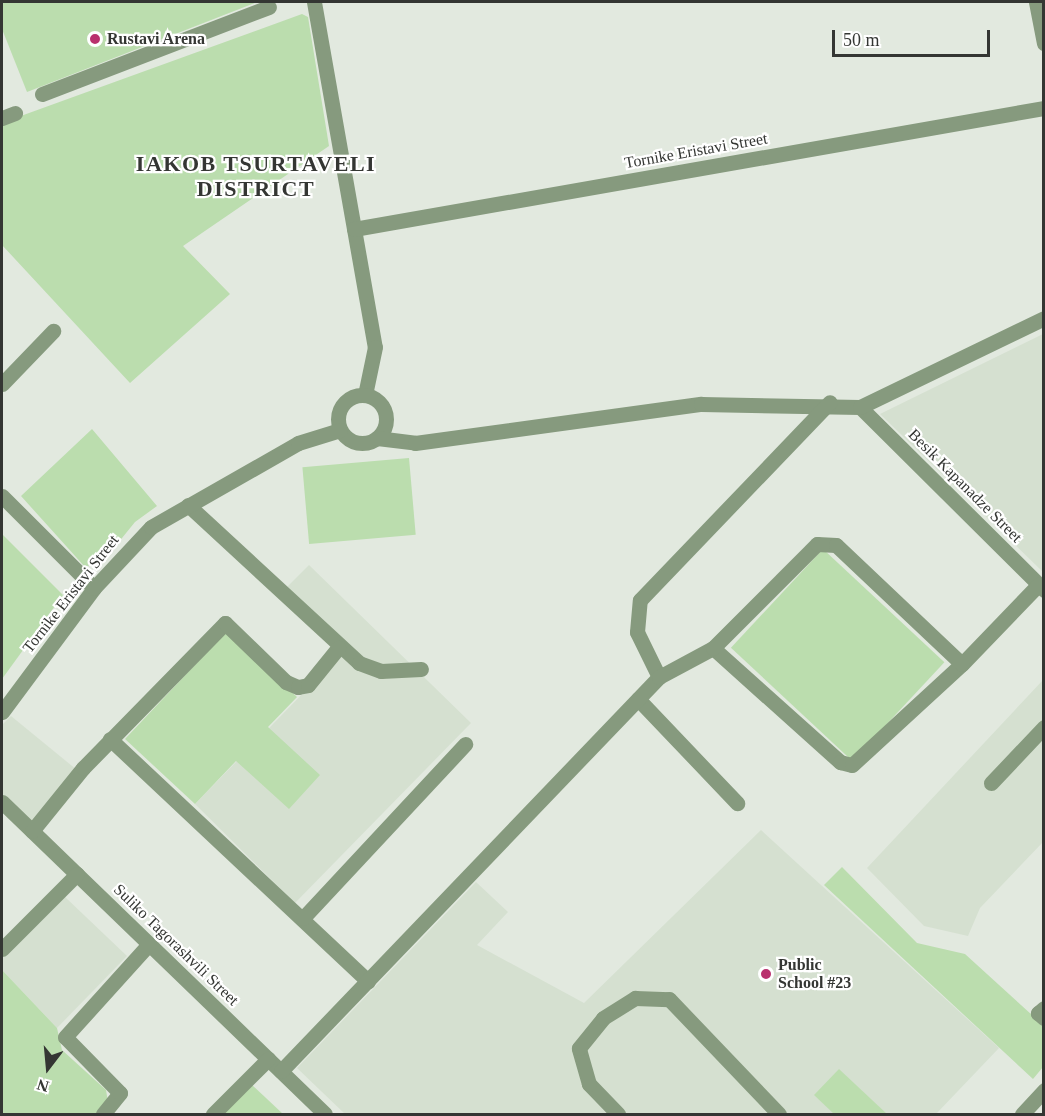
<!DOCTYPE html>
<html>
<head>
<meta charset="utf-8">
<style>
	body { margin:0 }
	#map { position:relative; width:1045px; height:1116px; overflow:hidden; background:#e2e9df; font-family:Georgia,serif }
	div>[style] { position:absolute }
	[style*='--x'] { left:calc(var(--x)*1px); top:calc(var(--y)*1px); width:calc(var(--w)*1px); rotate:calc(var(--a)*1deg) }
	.built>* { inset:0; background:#d5e0d0 }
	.green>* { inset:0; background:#bbddae; transform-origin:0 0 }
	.minor>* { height:15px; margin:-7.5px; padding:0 7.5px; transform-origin:7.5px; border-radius:7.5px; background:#869a7e }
	.minor>.ring { margin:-7.5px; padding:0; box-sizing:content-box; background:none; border:15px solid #869a7e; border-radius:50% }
	.dots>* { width:16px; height:16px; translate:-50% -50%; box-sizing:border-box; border:3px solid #fff; border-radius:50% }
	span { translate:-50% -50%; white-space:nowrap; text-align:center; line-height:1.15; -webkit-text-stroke:4.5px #fff; paint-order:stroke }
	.poi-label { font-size:16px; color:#343633; font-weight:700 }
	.left { translate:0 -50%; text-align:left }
	.street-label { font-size:16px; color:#343633 }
	.district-label { font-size:22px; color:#343633; font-weight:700; letter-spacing:1.5px }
	.frame { position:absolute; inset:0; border:3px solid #343633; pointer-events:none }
	.north { position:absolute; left:18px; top:1038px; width:60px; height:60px; -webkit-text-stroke:4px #fff; paint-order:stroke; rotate:196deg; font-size:16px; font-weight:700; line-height:24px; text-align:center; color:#343633 }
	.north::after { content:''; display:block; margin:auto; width:21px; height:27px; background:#343633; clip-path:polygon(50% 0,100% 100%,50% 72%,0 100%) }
	.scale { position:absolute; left:832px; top:30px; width:158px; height:27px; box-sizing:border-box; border:3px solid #343633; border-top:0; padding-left:8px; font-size:18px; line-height:21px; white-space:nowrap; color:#343633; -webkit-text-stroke:4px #fff; paint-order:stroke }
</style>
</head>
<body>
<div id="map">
	<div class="built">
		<div style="clip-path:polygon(1043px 334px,1043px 572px,880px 414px)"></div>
		<div style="clip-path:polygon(309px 565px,471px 723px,295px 903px,195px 804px,346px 649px,285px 589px)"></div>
		<div style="clip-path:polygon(1043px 680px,1043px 842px,980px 908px,968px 936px,924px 926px,867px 868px)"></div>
		<div style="clip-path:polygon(11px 716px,77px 770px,31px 826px,2px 796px,2px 725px)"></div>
		<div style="clip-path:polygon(761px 830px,999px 1048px,936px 1114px,345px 1114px,297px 1068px,476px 882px,508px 912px,477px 945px,584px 1003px)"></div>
		<div style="clip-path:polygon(64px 896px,127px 956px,57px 1028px,2px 970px,2px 957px)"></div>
	</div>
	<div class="green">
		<div style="clip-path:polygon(2px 2px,257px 2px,27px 92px,2px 29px)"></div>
		<div style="clip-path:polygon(302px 14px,308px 17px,329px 146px,183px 246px,230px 294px,130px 383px,2px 245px,2px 118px,18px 117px)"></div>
		<div style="clip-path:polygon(92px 429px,157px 506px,135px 522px,105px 559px,85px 567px,21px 496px)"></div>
		<div style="left:409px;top:458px;width:77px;height:107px;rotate:85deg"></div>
		<div style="clip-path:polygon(2px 534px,63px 595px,2px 679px)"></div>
		<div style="left:823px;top:549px;width:166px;height:135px;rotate:43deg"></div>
		<div style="clip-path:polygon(227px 631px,297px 697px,268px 727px,320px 775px,289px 809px,236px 761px,195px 804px,125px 739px)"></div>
		<div style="clip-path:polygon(842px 867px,917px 943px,965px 954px,1043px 1025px,1043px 1067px,1033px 1079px,824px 885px)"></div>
		<div style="clip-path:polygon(2px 970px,57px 1028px,62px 1050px,106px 1090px,108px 1102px,96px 1114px,2px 1114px)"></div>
		<div style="clip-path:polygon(839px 1069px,887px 1114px,834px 1114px,814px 1095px)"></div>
		<div style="clip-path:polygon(250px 1083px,283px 1114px,219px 1114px)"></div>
	</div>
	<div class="minor">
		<div style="--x:314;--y:2;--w:350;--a:80"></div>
		<div style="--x:375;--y:347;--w:49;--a:101.8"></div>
		<div style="--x:1036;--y:2;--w:42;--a:79"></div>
		<div style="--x:42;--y:94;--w:243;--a:-21"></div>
		<div style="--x:2;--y:118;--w:14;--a:-21"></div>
		<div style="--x:354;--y:229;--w:701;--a:-9.95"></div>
		<div style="--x:2;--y:384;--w:74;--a:-46.1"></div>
		<div class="ring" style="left:338px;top:395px;width:33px;height:33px"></div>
		<div style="--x:860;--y:407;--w:260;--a:44.8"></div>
		<div style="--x:377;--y:438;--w:38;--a:7"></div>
		<div style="--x:415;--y:443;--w:289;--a:-7.8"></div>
		<div style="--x:701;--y:404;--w:159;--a:1.1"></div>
		<div style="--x:860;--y:407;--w:204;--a:-25.8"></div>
		<div style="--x:2;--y:496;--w:130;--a:45"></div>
		<div style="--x:188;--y:505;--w:233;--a:42.7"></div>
		<div style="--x:359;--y:663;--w:23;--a:20"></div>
		<div style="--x:381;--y:671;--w:40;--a:-2.9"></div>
		<div style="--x:713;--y:648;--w:171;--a:41.9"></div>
		<div style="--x:840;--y:762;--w:12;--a:14"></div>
		<div style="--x:852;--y:765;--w:149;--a:-42.6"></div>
		<div style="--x:962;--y:664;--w:110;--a:-46.1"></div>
		<div style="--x:659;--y:677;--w:50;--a:-116.1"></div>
		<div style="--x:637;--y:632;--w:32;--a:-85"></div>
		<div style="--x:640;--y:600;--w:274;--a:-46.2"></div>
		<div style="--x:638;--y:699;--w:144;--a:46.4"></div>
		<div style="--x:2;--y:712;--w:154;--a:-53.4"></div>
		<div style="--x:94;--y:588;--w:83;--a:-46.9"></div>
		<div style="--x:151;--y:527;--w:169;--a:-29.7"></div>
		<div style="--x:298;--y:443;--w:44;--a:-17.2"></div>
		<div style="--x:110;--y:739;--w:354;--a:43.2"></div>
		<div style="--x:991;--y:783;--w:77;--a:-46.6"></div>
		<div style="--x:2;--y:802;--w:449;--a:44"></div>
		<div style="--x:32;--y:831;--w:81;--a:-51"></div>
		<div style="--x:83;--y:768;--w:203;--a:-45.6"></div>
		<div style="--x:225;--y:623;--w:85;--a:44"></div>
		<div style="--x:286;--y:682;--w:13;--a:23"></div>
		<div style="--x:298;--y:687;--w:10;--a:-11"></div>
		<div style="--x:308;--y:685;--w:48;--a:-51"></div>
		<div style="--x:303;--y:918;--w:238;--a:-47"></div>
		<div style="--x:2;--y:949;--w:106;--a:-45"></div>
		<div style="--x:1044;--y:1008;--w:8;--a:140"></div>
		<div style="--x:1038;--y:1013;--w:8;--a:40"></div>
		<div style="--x:281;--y:1071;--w:546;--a:-46.19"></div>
		<div style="--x:659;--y:677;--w:61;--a:-28.2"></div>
		<div style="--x:713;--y:648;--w:147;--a:-45"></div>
		<div style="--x:817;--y:544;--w:19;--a:3"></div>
		<div style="--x:836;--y:545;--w:173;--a:43.4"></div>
		<div style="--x:103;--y:1114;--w:27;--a:-51"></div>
		<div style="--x:120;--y:1093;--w:78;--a:-134.5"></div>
		<div style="--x:65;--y:1037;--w:125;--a:-47.9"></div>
		<div style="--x:213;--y:1114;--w:78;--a:-45"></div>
		<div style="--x:618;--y:1114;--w:42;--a:-134"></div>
		<div style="--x:589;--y:1084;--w:37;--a:-106"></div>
		<div style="--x:579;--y:1048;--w:38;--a:-51"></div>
		<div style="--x:603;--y:1018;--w:38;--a:-32"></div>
		<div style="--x:635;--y:998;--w:34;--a:2"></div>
		<div style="--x:669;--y:999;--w:159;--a:46.3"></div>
		<div style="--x:1022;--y:1114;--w:33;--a:-47"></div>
	</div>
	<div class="dots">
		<div style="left:95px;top:39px;background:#b9306d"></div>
		<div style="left:766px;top:974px;background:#b9306d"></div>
	</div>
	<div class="poi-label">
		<span class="left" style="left:107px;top:39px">Rustavi Arena</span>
		<span class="left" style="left:778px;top:974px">Public<br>School #23</span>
	</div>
	<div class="street-label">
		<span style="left:696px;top:151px;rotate:-10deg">Tornike Eristavi Street</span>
		<span style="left:965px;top:486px;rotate:45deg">Besik Kapanadze Street</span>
		<span style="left:71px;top:594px;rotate:-52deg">Tornike Eristavi Street</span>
		<span style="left:176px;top:945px;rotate:44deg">Suliko Tagorashvili Street</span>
	</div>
	<div class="district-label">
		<span style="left:256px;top:176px">IAKOB TSURTAVELI<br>DISTRICT</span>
	</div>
	<div class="frame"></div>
	<div class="north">N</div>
	<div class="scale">50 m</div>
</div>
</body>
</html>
